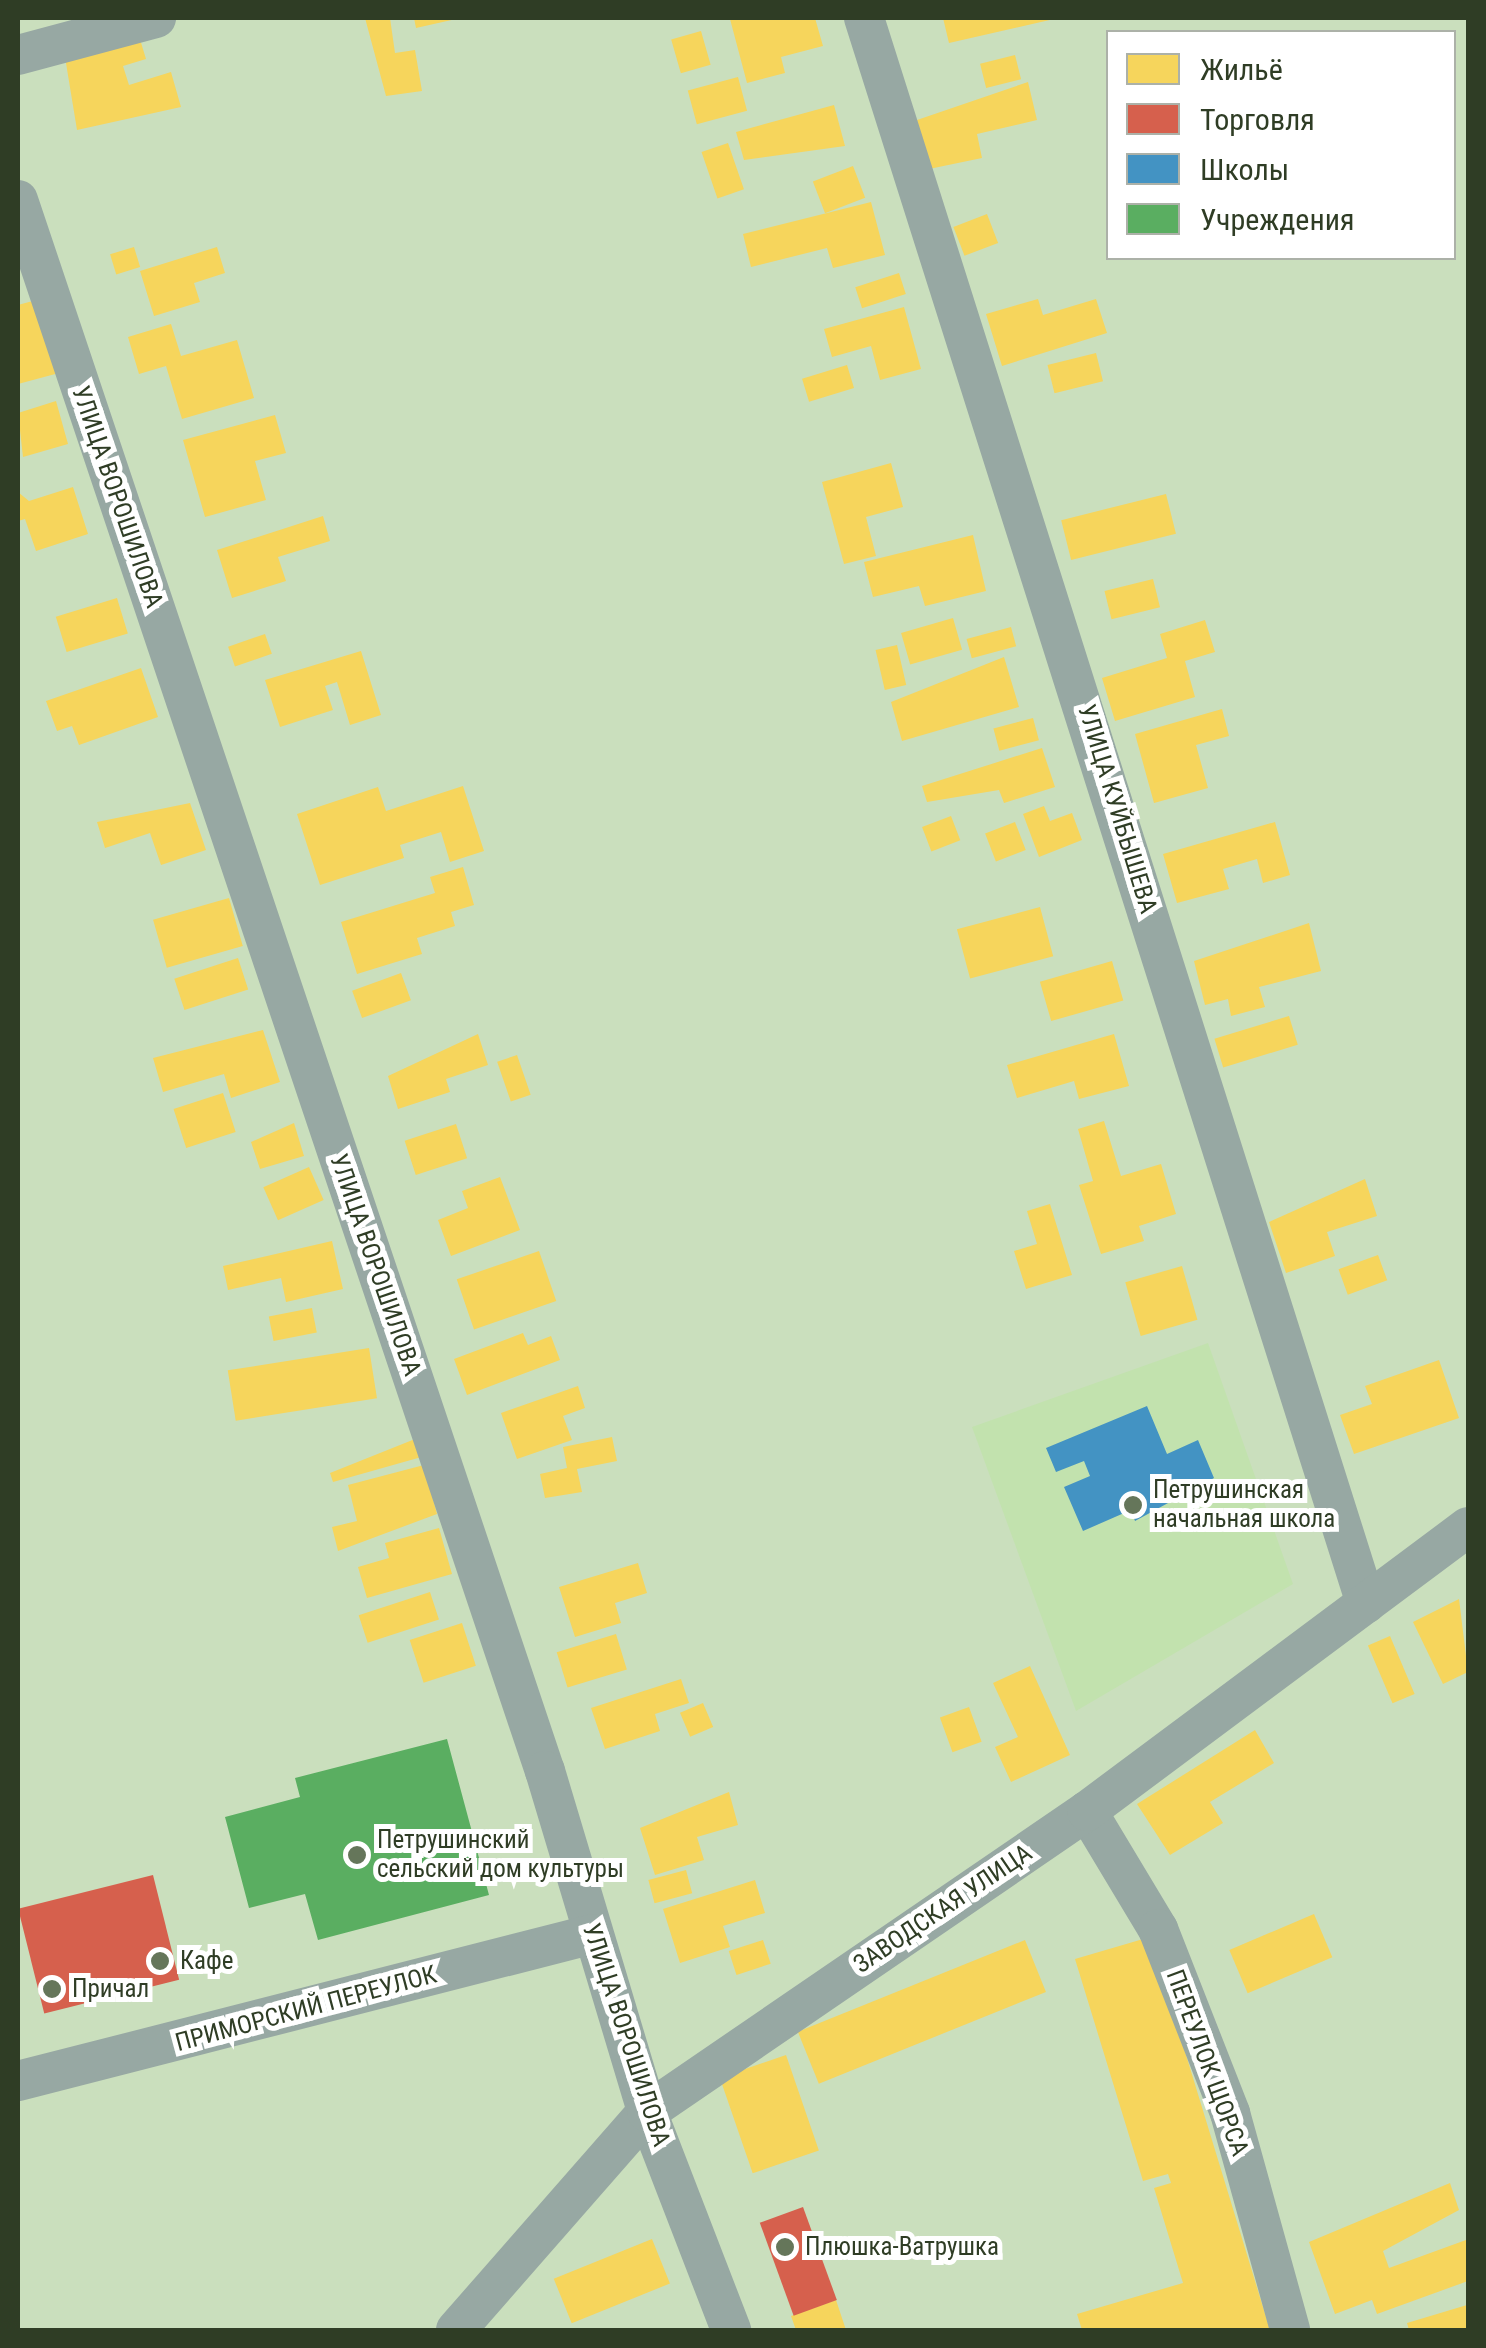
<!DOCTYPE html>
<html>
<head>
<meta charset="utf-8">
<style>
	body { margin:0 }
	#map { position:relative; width:1486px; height:2348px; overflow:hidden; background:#cadfbd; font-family:"Roboto Condensed",sans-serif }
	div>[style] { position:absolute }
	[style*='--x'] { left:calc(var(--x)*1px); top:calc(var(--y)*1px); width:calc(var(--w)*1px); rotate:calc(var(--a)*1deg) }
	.built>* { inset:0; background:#c2e2ae }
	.homes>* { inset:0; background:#f6d55c; transform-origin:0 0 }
	.shops>* { inset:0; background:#d6604d; transform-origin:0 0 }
	.schools>* { inset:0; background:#4393c3 }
	.public>* { inset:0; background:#5aae61 }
	.minor>* { height:40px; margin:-20px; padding:0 20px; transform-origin:20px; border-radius:20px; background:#97a8a3 }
	.dots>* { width:28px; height:28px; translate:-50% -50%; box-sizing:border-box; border:5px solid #fff; border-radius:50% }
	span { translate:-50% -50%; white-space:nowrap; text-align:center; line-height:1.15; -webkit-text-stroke:10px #fff; paint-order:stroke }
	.street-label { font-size:25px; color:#2f3d25 }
	.poi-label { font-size:25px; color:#2f3d25 }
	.left { translate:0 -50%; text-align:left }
	.frame { position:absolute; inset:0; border:20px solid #2f3d25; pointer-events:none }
	.legend { position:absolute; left:1106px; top:30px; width:350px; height:230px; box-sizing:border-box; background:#fff; border:2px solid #acb1a8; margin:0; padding:12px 18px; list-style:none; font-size:30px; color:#2f3d25 }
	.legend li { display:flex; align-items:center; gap:20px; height:50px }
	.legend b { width:50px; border:2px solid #acb1a8 }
</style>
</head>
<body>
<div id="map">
	<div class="built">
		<div style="clip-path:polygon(1208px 1343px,1293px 1584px,1076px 1711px,972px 1427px)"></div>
	</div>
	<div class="homes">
		<div style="clip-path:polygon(365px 18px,390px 18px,395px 53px,415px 50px,422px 91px,386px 96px)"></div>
		<div style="clip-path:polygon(414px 18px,455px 18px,456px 19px,416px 28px)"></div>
		<div style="clip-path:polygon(737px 18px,815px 18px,823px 46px,781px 57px,785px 73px,747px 83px,730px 19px)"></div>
		<div style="clip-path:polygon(943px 18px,1054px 18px,1054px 19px,949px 43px)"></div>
		<div style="left:701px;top:31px;width:35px;height:31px;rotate:74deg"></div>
		<div style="clip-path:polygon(139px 36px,146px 59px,123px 66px,129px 85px,171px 72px,181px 107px,77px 130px,65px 57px)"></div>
		<div style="left:1015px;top:55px;width:25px;height:36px;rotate:76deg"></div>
		<div style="left:738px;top:77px;width:35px;height:52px;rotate:75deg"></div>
		<div style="clip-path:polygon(1028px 82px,1037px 120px,977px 134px,982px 158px,929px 169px,917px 120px)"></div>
		<div style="clip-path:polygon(834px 105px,845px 146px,744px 160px,736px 132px)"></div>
		<div style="left:728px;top:143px;width:49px;height:28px;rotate:71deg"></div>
		<div style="left:853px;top:166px;width:34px;height:43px;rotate:69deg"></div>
		<div style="clip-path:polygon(871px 202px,885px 255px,833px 268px,827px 248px,751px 267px,743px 234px)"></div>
		<div style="left:987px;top:214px;width:31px;height:36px;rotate:69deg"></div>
		<div style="left:134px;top:247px;width:21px;height:25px;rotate:73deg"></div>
		<div style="clip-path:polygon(217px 247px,225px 273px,194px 283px,200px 302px,154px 316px,140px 271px)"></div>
		<div style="left:899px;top:273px;width:22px;height:46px;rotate:72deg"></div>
		<div style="clip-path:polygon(40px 299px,59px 373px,18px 384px,18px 305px)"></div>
		<div style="clip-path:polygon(1038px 299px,1043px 315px,1096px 299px,1107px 333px,1002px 366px,986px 314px)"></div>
		<div style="clip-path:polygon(904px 307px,921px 369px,880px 380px,871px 346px,832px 357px,824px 329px)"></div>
		<div style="clip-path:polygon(171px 324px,181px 356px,237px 340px,254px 398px,182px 419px,166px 366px,139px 374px,128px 337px)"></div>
		<div style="left:1096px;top:353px;width:29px;height:50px;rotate:76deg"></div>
		<div style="left:847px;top:365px;width:24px;height:47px;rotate:73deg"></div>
		<div style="clip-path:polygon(56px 401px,68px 444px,23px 457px,18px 413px)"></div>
		<div style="clip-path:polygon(275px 415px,286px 453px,255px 461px,266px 500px,205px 517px,183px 440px)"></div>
		<div style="clip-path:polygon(891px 463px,903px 507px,866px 517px,876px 556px,844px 564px,822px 482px)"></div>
		<div style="clip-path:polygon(73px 487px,88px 534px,36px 551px,25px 519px,18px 521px,18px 492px,29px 501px)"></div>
		<div style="left:1166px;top:494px;width:41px;height:108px;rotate:76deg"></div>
		<div style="clip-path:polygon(323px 516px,330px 541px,278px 557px,286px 581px,232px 598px,217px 550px)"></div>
		<div style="clip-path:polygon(973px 535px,986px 591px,925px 606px,919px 586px,873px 597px,864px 562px)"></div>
		<div style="left:1153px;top:579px;width:29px;height:50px;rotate:76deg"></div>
		<div style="left:117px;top:598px;width:37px;height:64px;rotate:73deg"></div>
		<div style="left:953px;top:618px;width:33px;height:54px;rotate:74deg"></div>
		<div style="clip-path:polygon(1205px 620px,1215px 652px,1185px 661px,1195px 697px,1115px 721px,1102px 678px,1167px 658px,1160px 634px)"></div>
		<div style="left:1011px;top:627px;width:20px;height:46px;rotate:75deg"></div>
		<div style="left:265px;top:634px;width:21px;height:39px;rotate:71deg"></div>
		<div style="left:897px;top:645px;width:41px;height:22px;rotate:77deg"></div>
		<div style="clip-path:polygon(361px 651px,381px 715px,350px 725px,337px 682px,325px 686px,333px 710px,280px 727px,265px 680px)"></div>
		<div style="clip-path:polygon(1004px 657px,1019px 707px,902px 741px,891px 702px)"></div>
		<div style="clip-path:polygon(141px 668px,158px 717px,79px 745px,72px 726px,57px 731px,46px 701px)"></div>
		<div style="clip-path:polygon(1222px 709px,1229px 736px,1196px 745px,1208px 788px,1154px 803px,1135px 734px)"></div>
		<div style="left:1033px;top:718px;width:23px;height:41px;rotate:75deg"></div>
		<div style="clip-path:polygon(1042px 748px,1055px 787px,1004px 803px,999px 790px,927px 802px,922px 786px)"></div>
		<div style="clip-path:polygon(463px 786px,484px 851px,450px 862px,441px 832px,400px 845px,404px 858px,320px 885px,297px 814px,378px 787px,386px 811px)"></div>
		<div style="clip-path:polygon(190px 803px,206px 850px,161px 865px,150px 833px,105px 848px,97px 822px)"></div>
		<div style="clip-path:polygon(1044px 806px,1050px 821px,1072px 813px,1082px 840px,1039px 857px,1023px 814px)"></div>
		<div style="left:951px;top:816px;width:26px;height:31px;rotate:69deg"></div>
		<div style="left:1015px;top:822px;width:30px;height:32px;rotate:69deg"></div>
		<div style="clip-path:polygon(1275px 822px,1290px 875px,1263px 883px,1257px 859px,1223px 869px,1229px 889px,1177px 903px,1163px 854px)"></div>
		<div style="clip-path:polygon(463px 867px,474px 905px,451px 912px,455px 926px,417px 938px,422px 954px,357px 974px,341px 922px,435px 893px,430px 877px)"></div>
		<div style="left:229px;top:898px;width:50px;height:79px;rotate:74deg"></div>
		<div style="left:1040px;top:907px;width:51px;height:86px;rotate:75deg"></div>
		<div style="clip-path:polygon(1309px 923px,1321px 971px,1259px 987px,1265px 1007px,1231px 1016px,1228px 999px,1205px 1005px,1194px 961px)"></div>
		<div style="left:238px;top:958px;width:33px;height:67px;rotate:72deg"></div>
		<div style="left:1112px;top:961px;width:41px;height:75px;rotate:74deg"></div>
		<div style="left:401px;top:973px;width:29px;height:52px;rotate:70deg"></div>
		<div style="left:1289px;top:1016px;width:30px;height:78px;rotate:73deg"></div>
		<div style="clip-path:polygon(263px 1030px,280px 1082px,231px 1098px,224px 1074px,163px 1092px,153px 1058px)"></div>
		<div style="clip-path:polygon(478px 1034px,488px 1065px,446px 1079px,450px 1092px,398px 1109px,388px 1076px)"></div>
		<div style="clip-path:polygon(1114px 1034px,1129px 1086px,1079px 1099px,1074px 1081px,1017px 1098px,1007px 1065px)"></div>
		<div style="left:517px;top:1055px;width:42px;height:21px;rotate:71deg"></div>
		<div style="left:223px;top:1093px;width:41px;height:52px;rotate:72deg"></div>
		<div style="clip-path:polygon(1104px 1121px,1121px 1176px,1161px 1164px,1176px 1214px,1139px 1226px,1144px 1241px,1101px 1254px,1079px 1185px,1093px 1181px,1078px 1129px)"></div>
		<div style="clip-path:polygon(294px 1123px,304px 1156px,260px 1169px,251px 1142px)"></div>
		<div style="left:456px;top:1124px;width:36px;height:54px;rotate:72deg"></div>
		<div style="left:309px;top:1167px;width:36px;height:50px;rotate:66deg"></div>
		<div style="clip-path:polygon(500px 1177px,520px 1230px,451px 1256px,438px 1220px,468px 1208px,462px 1191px)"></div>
		<div style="clip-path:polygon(1365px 1179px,1377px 1216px,1327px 1232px,1335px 1256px,1286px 1273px,1269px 1222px)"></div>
		<div style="clip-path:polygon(1050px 1204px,1072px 1275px,1026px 1289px,1014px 1251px,1037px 1244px,1027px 1211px)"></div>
		<div style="clip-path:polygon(332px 1241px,343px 1289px,286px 1302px,281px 1278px,228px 1290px,223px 1266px)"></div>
		<div style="left:539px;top:1251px;width:53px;height:87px;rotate:71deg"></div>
		<div style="left:1378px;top:1255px;width:27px;height:42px;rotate:70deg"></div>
		<div style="left:1182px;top:1266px;width:56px;height:59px;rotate:74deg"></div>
		<div style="left:312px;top:1308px;width:25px;height:44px;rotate:79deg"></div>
		<div style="clip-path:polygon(523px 1333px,528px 1345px,551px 1336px,560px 1360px,467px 1395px,454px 1359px)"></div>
		<div style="left:369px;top:1348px;width:51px;height:143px;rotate:81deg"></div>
		<div style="clip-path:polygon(1439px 1360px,1459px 1418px,1354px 1454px,1340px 1415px,1372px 1404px,1365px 1386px)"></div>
		<div style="clip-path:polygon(578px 1386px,585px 1408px,563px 1416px,572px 1440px,517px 1459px,501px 1413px)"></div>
		<div style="clip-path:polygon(420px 1437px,425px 1456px,333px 1482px,330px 1473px)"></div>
		<div style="clip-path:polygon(612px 1437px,617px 1461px,577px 1469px,582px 1492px,545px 1498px,540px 1474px,567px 1468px,563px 1447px)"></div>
		<div style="clip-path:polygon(424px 1465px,437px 1514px,338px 1551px,332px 1527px,357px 1521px,348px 1485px)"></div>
		<div style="clip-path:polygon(439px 1528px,452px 1574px,367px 1598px,358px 1567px,389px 1558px,385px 1543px)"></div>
		<div style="clip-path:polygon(638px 1563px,647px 1593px,615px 1603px,621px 1623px,575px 1637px,559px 1587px)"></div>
		<div style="left:430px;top:1592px;width:29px;height:75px;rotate:72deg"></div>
		<div style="clip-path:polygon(1459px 1599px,1468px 1672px,1443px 1684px,1413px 1622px)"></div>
		<div style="left:462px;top:1623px;width:45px;height:55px;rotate:72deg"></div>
		<div style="left:616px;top:1634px;width:37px;height:62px;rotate:73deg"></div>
		<div style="left:1390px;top:1636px;width:63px;height:24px;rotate:67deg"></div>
		<div style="clip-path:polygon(1030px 1666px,1070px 1755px,1011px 1782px,995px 1747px,1018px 1737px,993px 1683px)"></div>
		<div style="clip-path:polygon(681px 1679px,689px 1703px,655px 1714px,660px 1731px,605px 1749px,591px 1708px)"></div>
		<div style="left:703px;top:1703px;width:26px;height:25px;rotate:67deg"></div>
		<div style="left:969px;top:1707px;width:37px;height:31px;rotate:70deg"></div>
		<div style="clip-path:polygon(1255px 1730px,1274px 1763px,1210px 1802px,1223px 1823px,1170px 1855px,1137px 1804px)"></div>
		<div style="clip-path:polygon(729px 1792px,738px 1825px,697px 1837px,704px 1860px,655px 1875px,640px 1828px)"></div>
		<div style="left:686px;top:1870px;width:24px;height:39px;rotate:75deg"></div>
		<div style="clip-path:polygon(755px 1880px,765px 1913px,723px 1926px,730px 1947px,680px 1963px,663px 1909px)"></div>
		<div style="left:1314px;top:1914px;width:47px;height:92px;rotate:67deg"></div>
		<div style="clip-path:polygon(1150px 1937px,1270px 2330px,1082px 2330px,1077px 2314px,1183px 2283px,1154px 2188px,1171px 2183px,1168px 2174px,1143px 2181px,1075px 1959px)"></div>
		<div style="left:763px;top:1940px;width:25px;height:36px;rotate:72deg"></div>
		<div style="left:1025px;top:1940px;width:56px;height:245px;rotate:68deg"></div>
		<div style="left:786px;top:2055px;width:101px;height:70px;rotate:71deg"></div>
		<div style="clip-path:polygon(1450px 2183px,1459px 2210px,1383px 2251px,1389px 2268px,1466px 2240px,1468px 2281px,1377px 2314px,1372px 2300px,1335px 2314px,1309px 2242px)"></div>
		<div style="left:652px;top:2239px;width:48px;height:106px;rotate:68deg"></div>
		<div style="clip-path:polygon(836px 2300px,846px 2330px,796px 2330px,791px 2316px)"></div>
		<div style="clip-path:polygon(1467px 2305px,1468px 2330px,1409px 2330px,1407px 2323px)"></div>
	</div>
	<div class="shops">
		<div style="left:153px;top:1875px;width:108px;height:139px;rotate:76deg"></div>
		<div style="left:803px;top:2207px;width:99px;height:46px;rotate:70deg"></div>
	</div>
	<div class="schools">
		<div style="clip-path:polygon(1147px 1406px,1167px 1454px,1198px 1440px,1214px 1478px,1135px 1521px,1131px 1510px,1083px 1531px,1064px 1487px,1090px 1476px,1084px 1461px,1056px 1472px,1046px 1448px)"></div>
	</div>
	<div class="public">
		<div style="clip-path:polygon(447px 1739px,489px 1895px,318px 1940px,305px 1894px,249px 1908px,225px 1817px,300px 1797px,295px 1778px)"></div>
	</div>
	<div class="minor">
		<div style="--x:864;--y:18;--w:1663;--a:72.43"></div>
		<div style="--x:18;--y:55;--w:143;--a:-15"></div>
		<div style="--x:18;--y:200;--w:1657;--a:71.46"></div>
		<div style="--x:545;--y:1771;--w:356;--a:73.3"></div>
		<div style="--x:647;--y:2112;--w:234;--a:68.9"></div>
		<div style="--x:1087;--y:1811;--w:138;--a:59"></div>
		<div style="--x:1158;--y:1929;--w:198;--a:68.6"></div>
		<div style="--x:1230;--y:2113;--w:225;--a:74.5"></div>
		<div style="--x:18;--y:2081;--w:593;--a:-14.34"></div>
		<div style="--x:456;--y:2330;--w:290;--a:-48.8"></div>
		<div style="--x:647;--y:2112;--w:533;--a:-34.38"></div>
		<div style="--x:1087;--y:1811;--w:475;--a:-36.7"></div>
	</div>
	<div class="dots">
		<div style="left:1133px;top:1505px;background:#65765a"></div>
		<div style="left:357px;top:1855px;background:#65765a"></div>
		<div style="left:160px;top:1961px;background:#65765a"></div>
		<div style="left:52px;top:1989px;background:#65765a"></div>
		<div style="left:785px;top:2247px;background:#65765a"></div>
	</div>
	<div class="street-label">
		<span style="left:117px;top:497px;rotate:71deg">УЛИЦА ВОРОШИЛОВА</span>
		<span style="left:1117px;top:809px;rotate:73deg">УЛИЦА КУЙБЫШЕВА</span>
		<span style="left:375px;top:1265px;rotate:71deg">УЛИЦА ВОРОШИЛОВА</span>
		<span style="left:943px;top:1909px;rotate:-34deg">ЗАВОДСКАЯ УЛИЦА</span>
		<span style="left:306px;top:2009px;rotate:-15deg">ПРИМОРСКИЙ ПЕРЕУЛОК</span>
		<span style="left:626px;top:2035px;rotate:72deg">УЛИЦА ВОРОШИЛОВА</span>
		<span style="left:1207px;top:2063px;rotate:70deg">ПЕРЕУЛОК ЩОРСА</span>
	</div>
	<div class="poi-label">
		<span class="left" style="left:1153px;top:1505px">Петрушинская<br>начальная школа</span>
		<span class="left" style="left:377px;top:1855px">Петрушинский<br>сельский дом культуры</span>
		<span class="left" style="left:180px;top:1961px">Кафе</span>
		<span class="left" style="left:72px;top:1989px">Причал</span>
		<span class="left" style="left:805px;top:2247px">Плюшка-Ватрушка</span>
	</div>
	<div class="frame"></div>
	<ul class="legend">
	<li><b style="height:28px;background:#f6d55c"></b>Жильё</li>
	<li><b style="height:28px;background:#d6604d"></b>Торговля</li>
	<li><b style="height:28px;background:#4393c3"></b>Школы</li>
	<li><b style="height:28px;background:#5aae61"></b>Учреждения</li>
	</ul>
</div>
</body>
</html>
